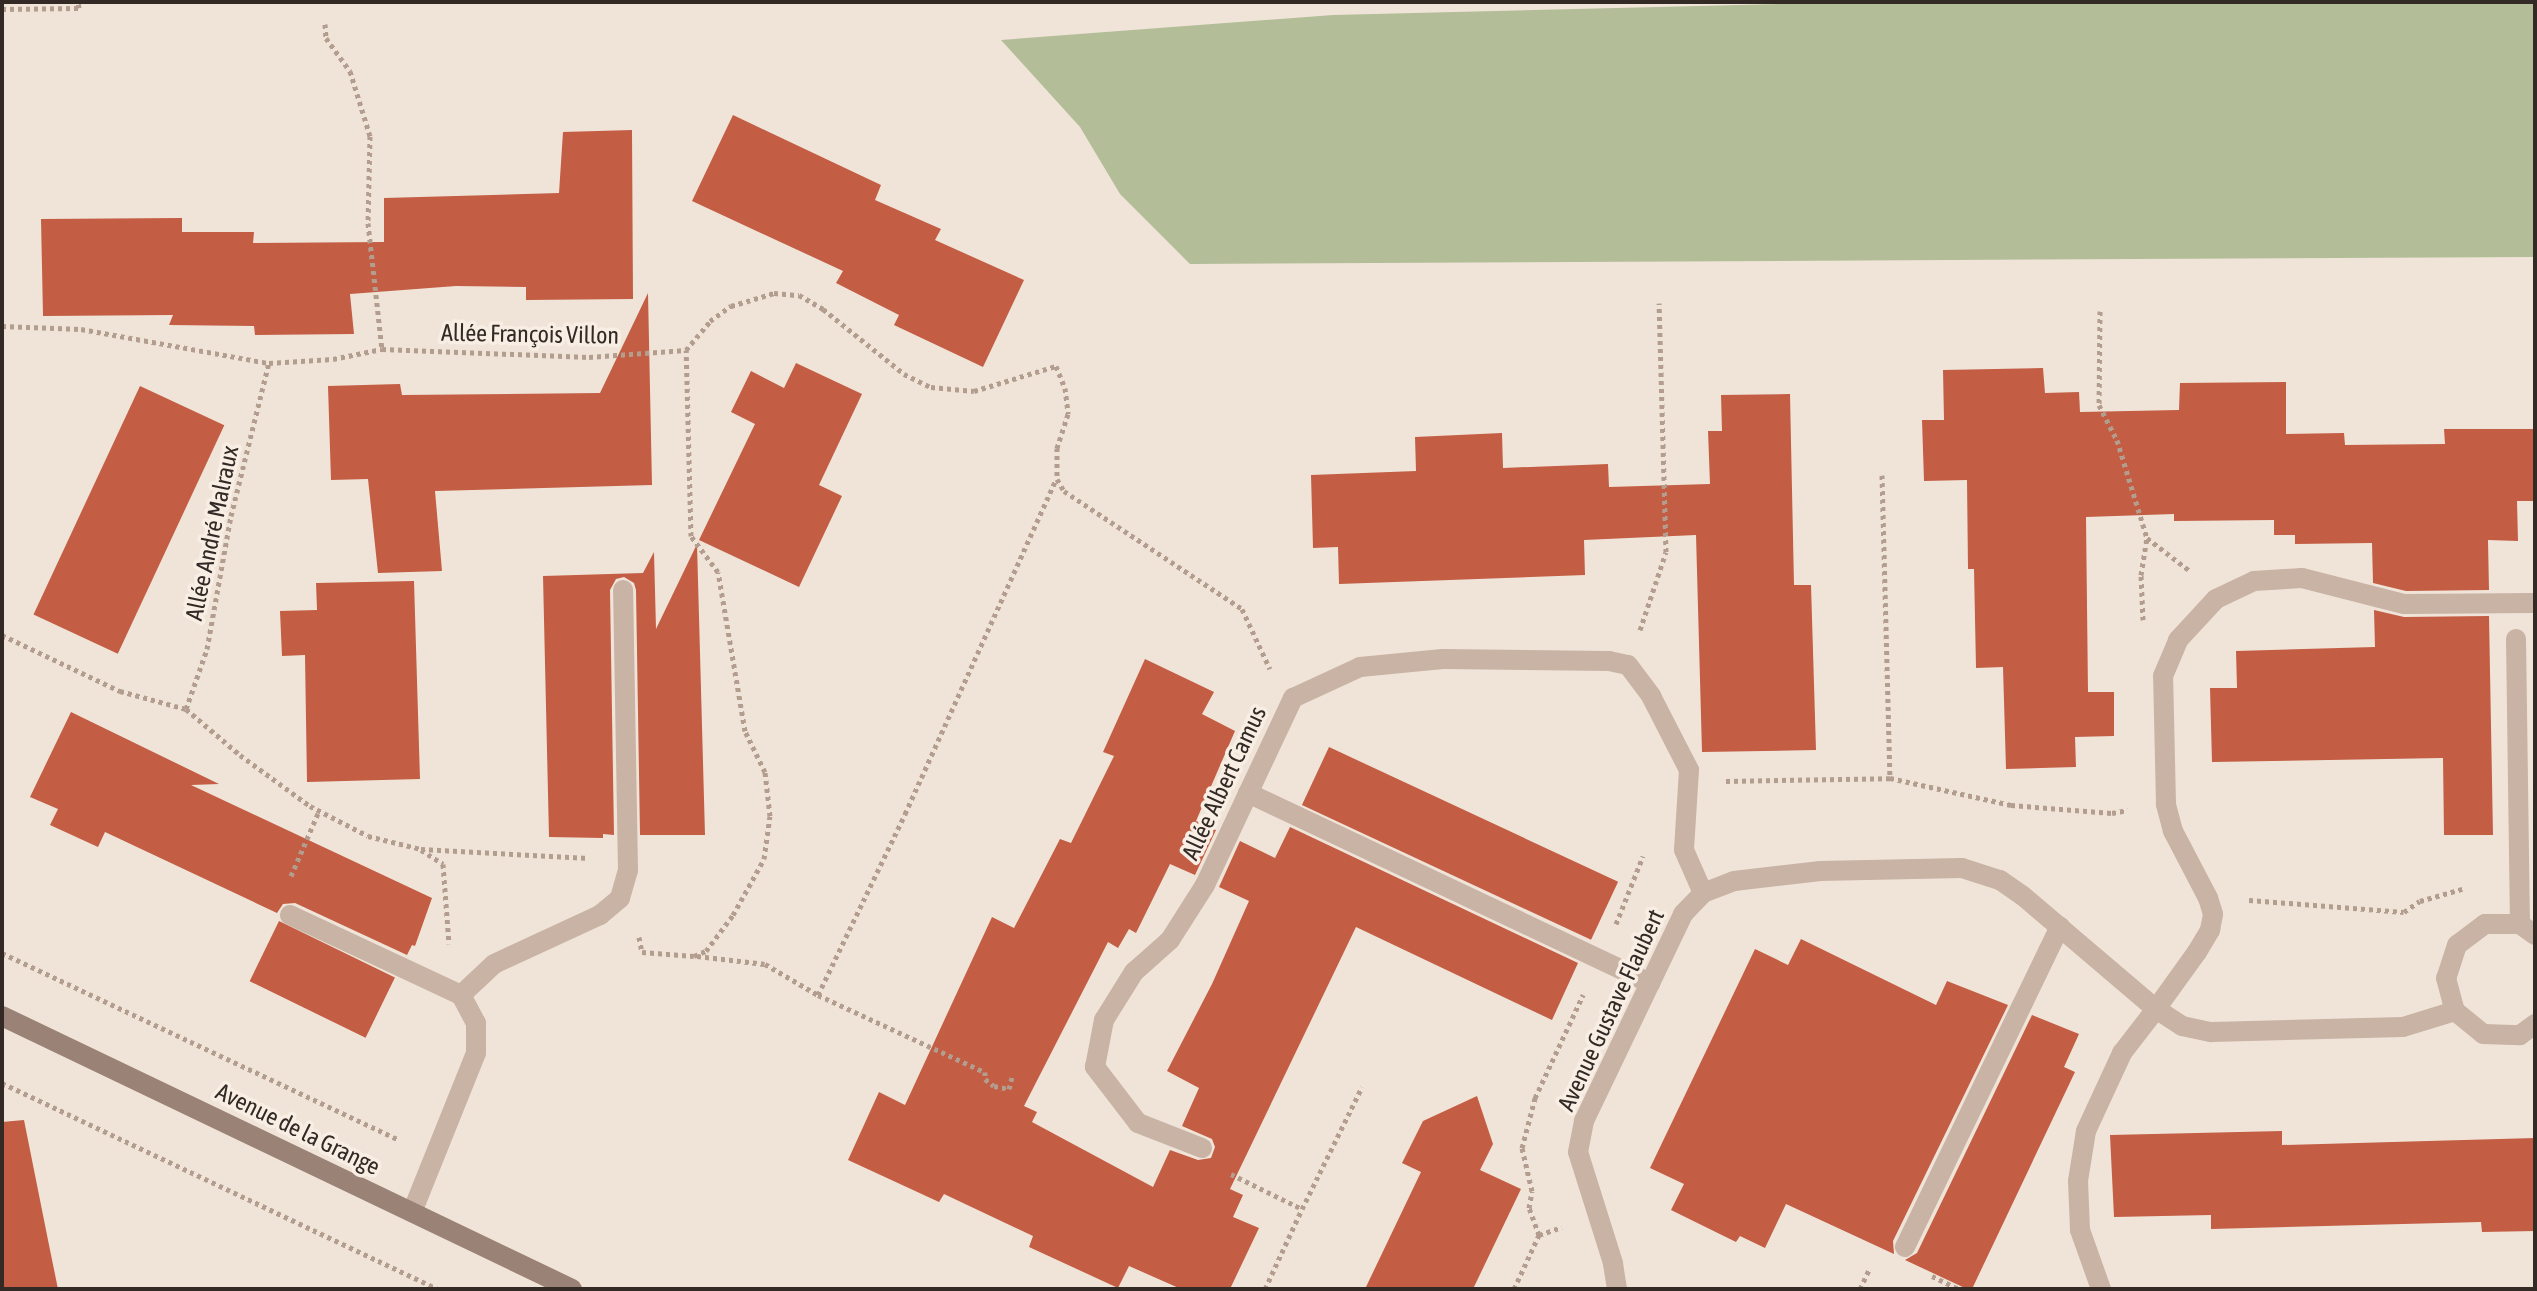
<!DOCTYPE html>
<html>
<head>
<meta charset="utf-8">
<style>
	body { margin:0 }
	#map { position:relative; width:2537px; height:1291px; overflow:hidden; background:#f0e4d8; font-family:"Asap Condensed",sans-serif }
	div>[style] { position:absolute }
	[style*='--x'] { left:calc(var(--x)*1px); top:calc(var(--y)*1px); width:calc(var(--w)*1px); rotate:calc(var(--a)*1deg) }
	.green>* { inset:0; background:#b3be99 }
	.building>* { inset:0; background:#c35d44; transform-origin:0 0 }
	.path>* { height:5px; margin-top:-2.5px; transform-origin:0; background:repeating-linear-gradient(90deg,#b39d8f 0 4px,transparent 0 8px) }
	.lane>* { height:20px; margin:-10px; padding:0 10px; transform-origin:10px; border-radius:10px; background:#c8b3a5 }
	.street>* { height:20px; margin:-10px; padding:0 10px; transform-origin:10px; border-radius:10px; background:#c8b3a5 }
	.secondary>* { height:20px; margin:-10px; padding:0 10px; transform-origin:10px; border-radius:10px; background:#9b8276 }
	span { translate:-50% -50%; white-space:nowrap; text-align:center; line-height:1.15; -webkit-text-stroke:7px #f8eee4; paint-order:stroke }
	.street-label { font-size:24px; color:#332a26 }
	.frame { position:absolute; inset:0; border:4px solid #332a26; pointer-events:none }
</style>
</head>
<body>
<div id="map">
	<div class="green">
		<div style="clip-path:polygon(1864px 2px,2535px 2px,2535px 257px,1190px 264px,1120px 194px,1080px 127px,1001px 40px,1333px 15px)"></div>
	</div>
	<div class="building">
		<div style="clip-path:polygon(733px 115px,881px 185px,875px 200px,941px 229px,935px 240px,1024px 280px,983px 367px,894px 325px,899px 315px,836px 283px,843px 271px,692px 201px)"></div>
		<div style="clip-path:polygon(632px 130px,633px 299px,526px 300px,526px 287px,456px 286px,350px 294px,354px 334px,255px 335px,254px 326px,169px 325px,173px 315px,43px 316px,41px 219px,182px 218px,182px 232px,254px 232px,253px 243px,384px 242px,384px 198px,559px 193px,563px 132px)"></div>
		<div style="clip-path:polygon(648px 293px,652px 485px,435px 491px,442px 571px,378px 573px,368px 479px,331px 480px,328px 386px,400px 384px,402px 395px,600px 393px)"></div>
		<div style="clip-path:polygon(796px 363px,862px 394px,819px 485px,842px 496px,799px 587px,699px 540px,755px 424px,731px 412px,751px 371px,784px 388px)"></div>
		<div style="clip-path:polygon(2043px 368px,2045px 393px,2079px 392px,2080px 412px,2179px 410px,2180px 383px,2286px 382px,2286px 434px,2344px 433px,2345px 445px,2445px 444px,2444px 429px,2535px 429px,2535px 501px,2517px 501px,2518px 541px,2488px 540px,2489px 590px,2406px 591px,2373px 583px,2372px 543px,2295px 544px,2295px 535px,2274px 535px,2274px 520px,2174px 521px,2174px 514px,2086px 517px,2088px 692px,2114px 692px,2114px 736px,2075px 737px,2076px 767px,2006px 769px,2003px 667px,1976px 668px,1974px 569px,1968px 569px,1967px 480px,1924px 481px,1922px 420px,1944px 420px,1943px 370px)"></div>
		<div style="left:140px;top:386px;width:93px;height:252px;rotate:25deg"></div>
		<div style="clip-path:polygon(1790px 394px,1794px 585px,1811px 585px,1816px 750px,1702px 752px,1696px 535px,1584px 540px,1585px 575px,1339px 584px,1338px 547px,1313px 548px,1311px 475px,1416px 471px,1415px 437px,1502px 433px,1503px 468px,1608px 464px,1609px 487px,1710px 484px,1708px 431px,1722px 431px,1721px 395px)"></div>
		<div style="clip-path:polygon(697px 544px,705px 835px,640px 835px,636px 590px,634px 583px,624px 577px,616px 579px,610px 590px,614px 835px,603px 834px,603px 838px,549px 837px,543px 576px,643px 573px,654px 552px,656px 629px)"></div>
		<div style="clip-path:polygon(414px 581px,420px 779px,307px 782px,305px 655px,282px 656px,280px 611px,317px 610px,316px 583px)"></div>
		<div style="clip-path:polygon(2374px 610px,2404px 617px,2489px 616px,2493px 835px,2444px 835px,2443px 758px,2212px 762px,2210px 688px,2237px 688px,2236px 651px,2375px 647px)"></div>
		<div style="clip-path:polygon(1145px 659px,1214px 692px,1202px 714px,1235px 731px,1196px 821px,1216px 830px,1195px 875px,1170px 864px,1136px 933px,1129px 929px,1118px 948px,1108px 942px,1024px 1106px,1037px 1112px,1032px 1122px,1153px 1187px,1170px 1150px,1198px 1160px,1211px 1158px,1215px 1147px,1212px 1139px,1182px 1126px,1199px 1088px,1167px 1071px,1212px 984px,1249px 901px,1219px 887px,1240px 841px,1275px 858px,1290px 827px,1578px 963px,1552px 1020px,1356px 927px,1230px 1189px,1243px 1195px,1233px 1217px,1259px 1228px,1230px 1289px,1181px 1289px,1129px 1266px,1118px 1288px,1029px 1247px,1033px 1236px,944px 1194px,939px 1202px,848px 1160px,879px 1092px,905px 1105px,992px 917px,1014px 928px,1060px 839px,1071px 843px,1114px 756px,1103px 752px)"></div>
		<div style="clip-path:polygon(71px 712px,219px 784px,191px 785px,432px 898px,415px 946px,412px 945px,407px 955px,295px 903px,283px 904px,277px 913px,105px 832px,98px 847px,50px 825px,58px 809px,30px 797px)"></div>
		<div style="left:1329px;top:747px;width:319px;height:64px;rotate:25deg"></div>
		<div style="left:279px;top:921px;width:129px;height:67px;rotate:26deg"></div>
		<div style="clip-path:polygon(1801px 939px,1936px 1005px,1947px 981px,2008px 1005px,1893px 1241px,1894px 1254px,1786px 1204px,1765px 1248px,1740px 1236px,1736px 1242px,1671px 1210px,1684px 1184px,1650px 1168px,1755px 949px,1788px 965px)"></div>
		<div style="clip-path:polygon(2032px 1015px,2079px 1034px,2064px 1067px,2075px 1072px,1972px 1289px,1967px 1289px,1905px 1260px,1917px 1253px)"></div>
		<div style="clip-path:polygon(1477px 1096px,1493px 1144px,1480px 1170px,1521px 1189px,1473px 1289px,1365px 1289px,1421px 1172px,1402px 1163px,1423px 1121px)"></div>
		<div style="clip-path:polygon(24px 1120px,49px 1245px,58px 1289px,2px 1289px,2px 1122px)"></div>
		<div style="clip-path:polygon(2282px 1131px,2282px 1145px,2535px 1138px,2535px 1231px,2482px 1232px,2481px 1222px,2211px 1229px,2211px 1215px,2114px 1217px,2110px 1135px)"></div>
	</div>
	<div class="path">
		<div style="--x:2;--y:9;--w:77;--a:-0.7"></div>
		<div style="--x:79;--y:8;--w:6;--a:-99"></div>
		<div style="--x:325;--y:24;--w:14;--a:86"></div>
		<div style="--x:326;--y:38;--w:41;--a:54"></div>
		<div style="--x:350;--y:71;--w:68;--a:72.9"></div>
		<div style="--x:370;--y:136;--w:87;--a:91.3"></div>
		<div style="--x:368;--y:223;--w:127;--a:83.7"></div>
		<div style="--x:2100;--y:311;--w:94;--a:90.6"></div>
		<div style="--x:2099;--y:405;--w:39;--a:63"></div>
		<div style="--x:2117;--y:440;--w:102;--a:73"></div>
		<div style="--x:2147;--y:538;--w:54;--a:37.5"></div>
		<div style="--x:2;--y:326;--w:79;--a:2.2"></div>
		<div style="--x:81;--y:329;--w:191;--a:10.3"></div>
		<div style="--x:269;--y:363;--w:64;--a:-3.6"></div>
		<div style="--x:333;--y:359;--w:50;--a:-11.5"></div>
		<div style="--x:382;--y:349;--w:207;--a:2.2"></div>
		<div style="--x:589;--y:357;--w:97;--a:-4.1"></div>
		<div style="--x:686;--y:350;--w:38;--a:-50"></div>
		<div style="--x:710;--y:321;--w:26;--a:-36"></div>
		<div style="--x:731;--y:306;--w:45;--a:-16.8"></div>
		<div style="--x:774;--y:293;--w:25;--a:5"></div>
		<div style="--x:799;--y:295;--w:28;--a:30"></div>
		<div style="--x:823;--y:309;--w:104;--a:38.7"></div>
		<div style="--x:904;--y:374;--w:30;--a:26"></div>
		<div style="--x:931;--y:387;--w:43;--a:5.3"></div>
		<div style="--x:974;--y:391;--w:86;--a:-17"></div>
		<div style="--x:1056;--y:366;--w:24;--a:68"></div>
		<div style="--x:1065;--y:388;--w:26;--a:83"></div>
		<div style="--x:1068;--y:414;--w:36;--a:108"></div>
		<div style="--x:1057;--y:448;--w:31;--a:90"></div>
		<div style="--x:1057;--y:479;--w:14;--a:60"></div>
		<div style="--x:1064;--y:491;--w:214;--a:33.5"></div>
		<div style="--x:1242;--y:609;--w:66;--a:65"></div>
		<div style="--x:1882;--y:475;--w:303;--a:88.5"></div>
		<div style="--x:2143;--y:620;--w:45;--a:-92.5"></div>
		<div style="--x:2141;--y:575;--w:36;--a:-81"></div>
		<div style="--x:1640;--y:630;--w:82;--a:-71.6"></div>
		<div style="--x:1666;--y:552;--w:249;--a:-91.6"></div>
		<div style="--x:2;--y:635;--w:131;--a:25.4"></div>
		<div style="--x:120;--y:691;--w:68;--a:15.3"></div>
		<div style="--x:186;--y:709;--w:71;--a:40.4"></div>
		<div style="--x:240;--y:755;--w:87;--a:36.1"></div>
		<div style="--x:310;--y:806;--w:65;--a:27.3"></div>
		<div style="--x:368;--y:836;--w:55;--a:13.8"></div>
		<div style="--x:421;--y:849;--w:168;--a:3.1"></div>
		<div style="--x:186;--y:709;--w:64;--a:-70.7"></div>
		<div style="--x:207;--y:649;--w:135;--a:-79.8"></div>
		<div style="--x:231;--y:516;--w:158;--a:-76.1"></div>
		<div style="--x:1726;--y:781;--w:164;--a:-1"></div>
		<div style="--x:1890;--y:778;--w:124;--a:12.6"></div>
		<div style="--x:2011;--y:805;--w:101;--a:4.5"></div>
		<div style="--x:2112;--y:813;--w:16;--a:-11"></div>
		<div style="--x:421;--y:850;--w:26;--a:32"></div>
		<div style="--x:443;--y:864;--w:80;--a:85.7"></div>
		<div style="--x:291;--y:876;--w:71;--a:-66.7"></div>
		<div style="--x:2249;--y:900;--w:155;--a:4.4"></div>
		<div style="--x:2404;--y:912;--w:19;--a:-35"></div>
		<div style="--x:2420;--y:901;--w:44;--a:-15.9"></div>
		<div style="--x:1616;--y:924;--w:73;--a:-68.3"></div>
		<div style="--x:639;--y:937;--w:15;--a:79"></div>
		<div style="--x:642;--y:952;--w:52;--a:4.4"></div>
		<div style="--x:694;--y:956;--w:13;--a:-23"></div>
		<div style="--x:706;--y:951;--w:45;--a:-53.1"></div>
		<div style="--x:733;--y:915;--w:64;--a:-61"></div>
		<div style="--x:764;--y:859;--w:43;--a:-82.1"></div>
		<div style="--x:770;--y:816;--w:44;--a:-96.5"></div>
		<div style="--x:765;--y:772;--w:46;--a:-116"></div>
		<div style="--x:745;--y:731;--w:161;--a:-99.6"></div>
		<div style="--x:718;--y:572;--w:45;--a:-126.9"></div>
		<div style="--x:691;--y:536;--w:186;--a:-91.5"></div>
		<div style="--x:2;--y:953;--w:438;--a:25.2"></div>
		<div style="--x:697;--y:956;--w:68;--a:6.7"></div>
		<div style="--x:765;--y:964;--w:61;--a:30.3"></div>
		<div style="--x:818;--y:995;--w:201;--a:-64.3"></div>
		<div style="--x:905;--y:814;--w:367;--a:-65.7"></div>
		<div style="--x:818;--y:995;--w:184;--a:24.8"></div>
		<div style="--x:985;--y:1072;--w:7;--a:90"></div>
		<div style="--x:985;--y:1079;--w:11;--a:38"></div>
		<div style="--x:994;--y:1086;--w:15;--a:11"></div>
		<div style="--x:1009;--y:1089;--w:12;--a:-76"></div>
		<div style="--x:2;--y:1083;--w:482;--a:25.3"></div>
		<div style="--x:1231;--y:1174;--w:79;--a:26.2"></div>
		<div style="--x:1302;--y:1209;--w:136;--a:-63.8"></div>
		<div style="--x:1539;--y:1235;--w:29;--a:-110"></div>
		<div style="--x:1529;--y:1208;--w:17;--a:-80"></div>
		<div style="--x:1532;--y:1191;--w:44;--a:-103.1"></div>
		<div style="--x:1522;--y:1148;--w:52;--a:-75.4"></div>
		<div style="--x:1535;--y:1098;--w:114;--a:-65"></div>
		<div style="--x:1932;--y:1276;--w:30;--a:26"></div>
		<div style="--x:1265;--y:1289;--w:88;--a:-65.2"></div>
		<div style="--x:1514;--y:1289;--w:60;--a:-65.2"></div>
		<div style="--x:1539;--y:1235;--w:24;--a:-19"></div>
		<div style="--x:1860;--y:1289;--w:23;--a:-65"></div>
	</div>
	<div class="lane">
		<div style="--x:2516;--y:639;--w:285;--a:89.2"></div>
		<div style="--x:1248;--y:793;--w:445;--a:25.3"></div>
		<div style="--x:290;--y:915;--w:189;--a:25.1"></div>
		<div style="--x:461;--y:995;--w:32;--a:62"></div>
		<div style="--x:476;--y:1023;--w:30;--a:90"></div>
		<div style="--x:476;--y:1053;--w:171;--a:111.9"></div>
		<div style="--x:461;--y:995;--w:45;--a:-43.2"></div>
		<div style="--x:494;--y:964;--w:117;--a:-24.8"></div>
		<div style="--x:600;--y:915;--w:26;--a:-40"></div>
		<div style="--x:620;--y:898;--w:29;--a:-74"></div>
		<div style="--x:628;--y:870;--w:280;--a:-91"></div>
		<div style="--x:1905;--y:1247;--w:356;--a:-64.2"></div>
		<div style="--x:2101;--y:1289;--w:63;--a:-109.6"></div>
		<div style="--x:2080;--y:1230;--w:49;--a:-92.3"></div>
		<div style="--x:2078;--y:1181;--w:51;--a:-80.9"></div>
		<div style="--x:2086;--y:1131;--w:86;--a:-65.2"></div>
		<div style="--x:2122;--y:1053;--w:56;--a:-52.3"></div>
	</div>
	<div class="street">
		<div style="--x:2535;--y:935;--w:19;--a:-144"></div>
		<div style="--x:2520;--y:924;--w:35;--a:180"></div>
		<div style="--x:2485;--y:924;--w:35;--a:143"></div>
		<div style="--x:2457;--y:945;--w:35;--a:108"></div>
		<div style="--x:2446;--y:978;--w:34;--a:75"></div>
		<div style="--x:2455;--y:1011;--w:36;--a:39"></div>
		<div style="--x:2483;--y:1034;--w:37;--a:2"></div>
		<div style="--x:2520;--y:1035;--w:19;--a:-36"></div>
		<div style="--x:2156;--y:1009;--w:70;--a:-54.3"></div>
		<div style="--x:2197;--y:952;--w:26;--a:-59"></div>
		<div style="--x:2210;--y:930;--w:16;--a:-79"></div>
		<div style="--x:2213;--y:914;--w:17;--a:-107"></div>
		<div style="--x:2208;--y:898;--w:76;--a:-117.6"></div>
		<div style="--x:2173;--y:831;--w:28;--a:-105"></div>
		<div style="--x:2166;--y:804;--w:128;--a:-91.3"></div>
		<div style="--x:2163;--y:676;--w:39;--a:-67"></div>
		<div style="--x:2178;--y:640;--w:56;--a:-47.2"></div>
		<div style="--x:2216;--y:599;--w:42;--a:-25.3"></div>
		<div style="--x:2254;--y:581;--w:48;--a:-3.6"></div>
		<div style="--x:2302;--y:578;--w:105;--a:14.3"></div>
		<div style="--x:2404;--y:604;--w:131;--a:-0.4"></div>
		<div style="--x:1202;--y:1148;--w:69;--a:-158.7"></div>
		<div style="--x:1138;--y:1123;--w:71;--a:-127.5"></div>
		<div style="--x:1095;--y:1067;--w:48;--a:-79.2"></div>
		<div style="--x:1104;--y:1020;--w:57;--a:-58"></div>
		<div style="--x:1134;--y:972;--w:48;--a:-41.6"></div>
		<div style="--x:1170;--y:940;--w:65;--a:-57.5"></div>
		<div style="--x:1205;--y:885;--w:207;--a:-64.8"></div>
		<div style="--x:1293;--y:698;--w:74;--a:-24.8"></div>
		<div style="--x:1360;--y:667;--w:83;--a:-5.5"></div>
		<div style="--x:1443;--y:659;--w:166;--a:0.7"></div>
		<div style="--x:1609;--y:661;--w:19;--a:12"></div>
		<div style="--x:1628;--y:665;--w:39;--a:53"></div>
		<div style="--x:1651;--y:696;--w:83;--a:62.8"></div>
		<div style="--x:1689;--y:770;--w:80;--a:93.6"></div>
		<div style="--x:1684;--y:850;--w:47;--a:66.2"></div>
		<div style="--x:1617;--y:1289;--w:26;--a:-99"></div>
		<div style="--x:1613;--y:1263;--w:116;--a:-107.5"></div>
		<div style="--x:1578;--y:1152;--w:32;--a:-79"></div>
		<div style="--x:1584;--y:1121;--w:229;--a:-64.4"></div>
		<div style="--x:1683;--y:914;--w:29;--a:-46"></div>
		<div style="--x:1703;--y:893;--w:33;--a:-21"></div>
		<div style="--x:1734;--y:881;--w:87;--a:-6.6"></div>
		<div style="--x:1820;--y:871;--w:142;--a:-1.2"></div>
		<div style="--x:1962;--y:868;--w:40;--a:18"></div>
		<div style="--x:2000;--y:880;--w:28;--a:35"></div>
		<div style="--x:2023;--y:896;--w:175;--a:40.4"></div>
		<div style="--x:2156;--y:1009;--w:31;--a:33"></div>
		<div style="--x:2182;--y:1026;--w:30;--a:12"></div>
		<div style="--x:2211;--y:1032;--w:192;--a:-1.5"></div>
		<div style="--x:2403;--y:1027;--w:54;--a:-17.1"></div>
	</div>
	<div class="secondary">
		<div style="--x:2;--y:1016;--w:632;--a:25.59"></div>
	</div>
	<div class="street-label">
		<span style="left:530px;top:334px;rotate:1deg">Allée François Villon</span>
		<span style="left:212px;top:533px;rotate:-78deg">Allée André Malraux</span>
		<span style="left:1224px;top:783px;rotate:-65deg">Allée Albert Camus</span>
		<span style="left:1611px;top:1010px;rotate:-65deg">Avenue Gustave Flaubert</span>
		<span style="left:298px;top:1129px;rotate:26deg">Avenue de la Grange</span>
	</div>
	<div class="frame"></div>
</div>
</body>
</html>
